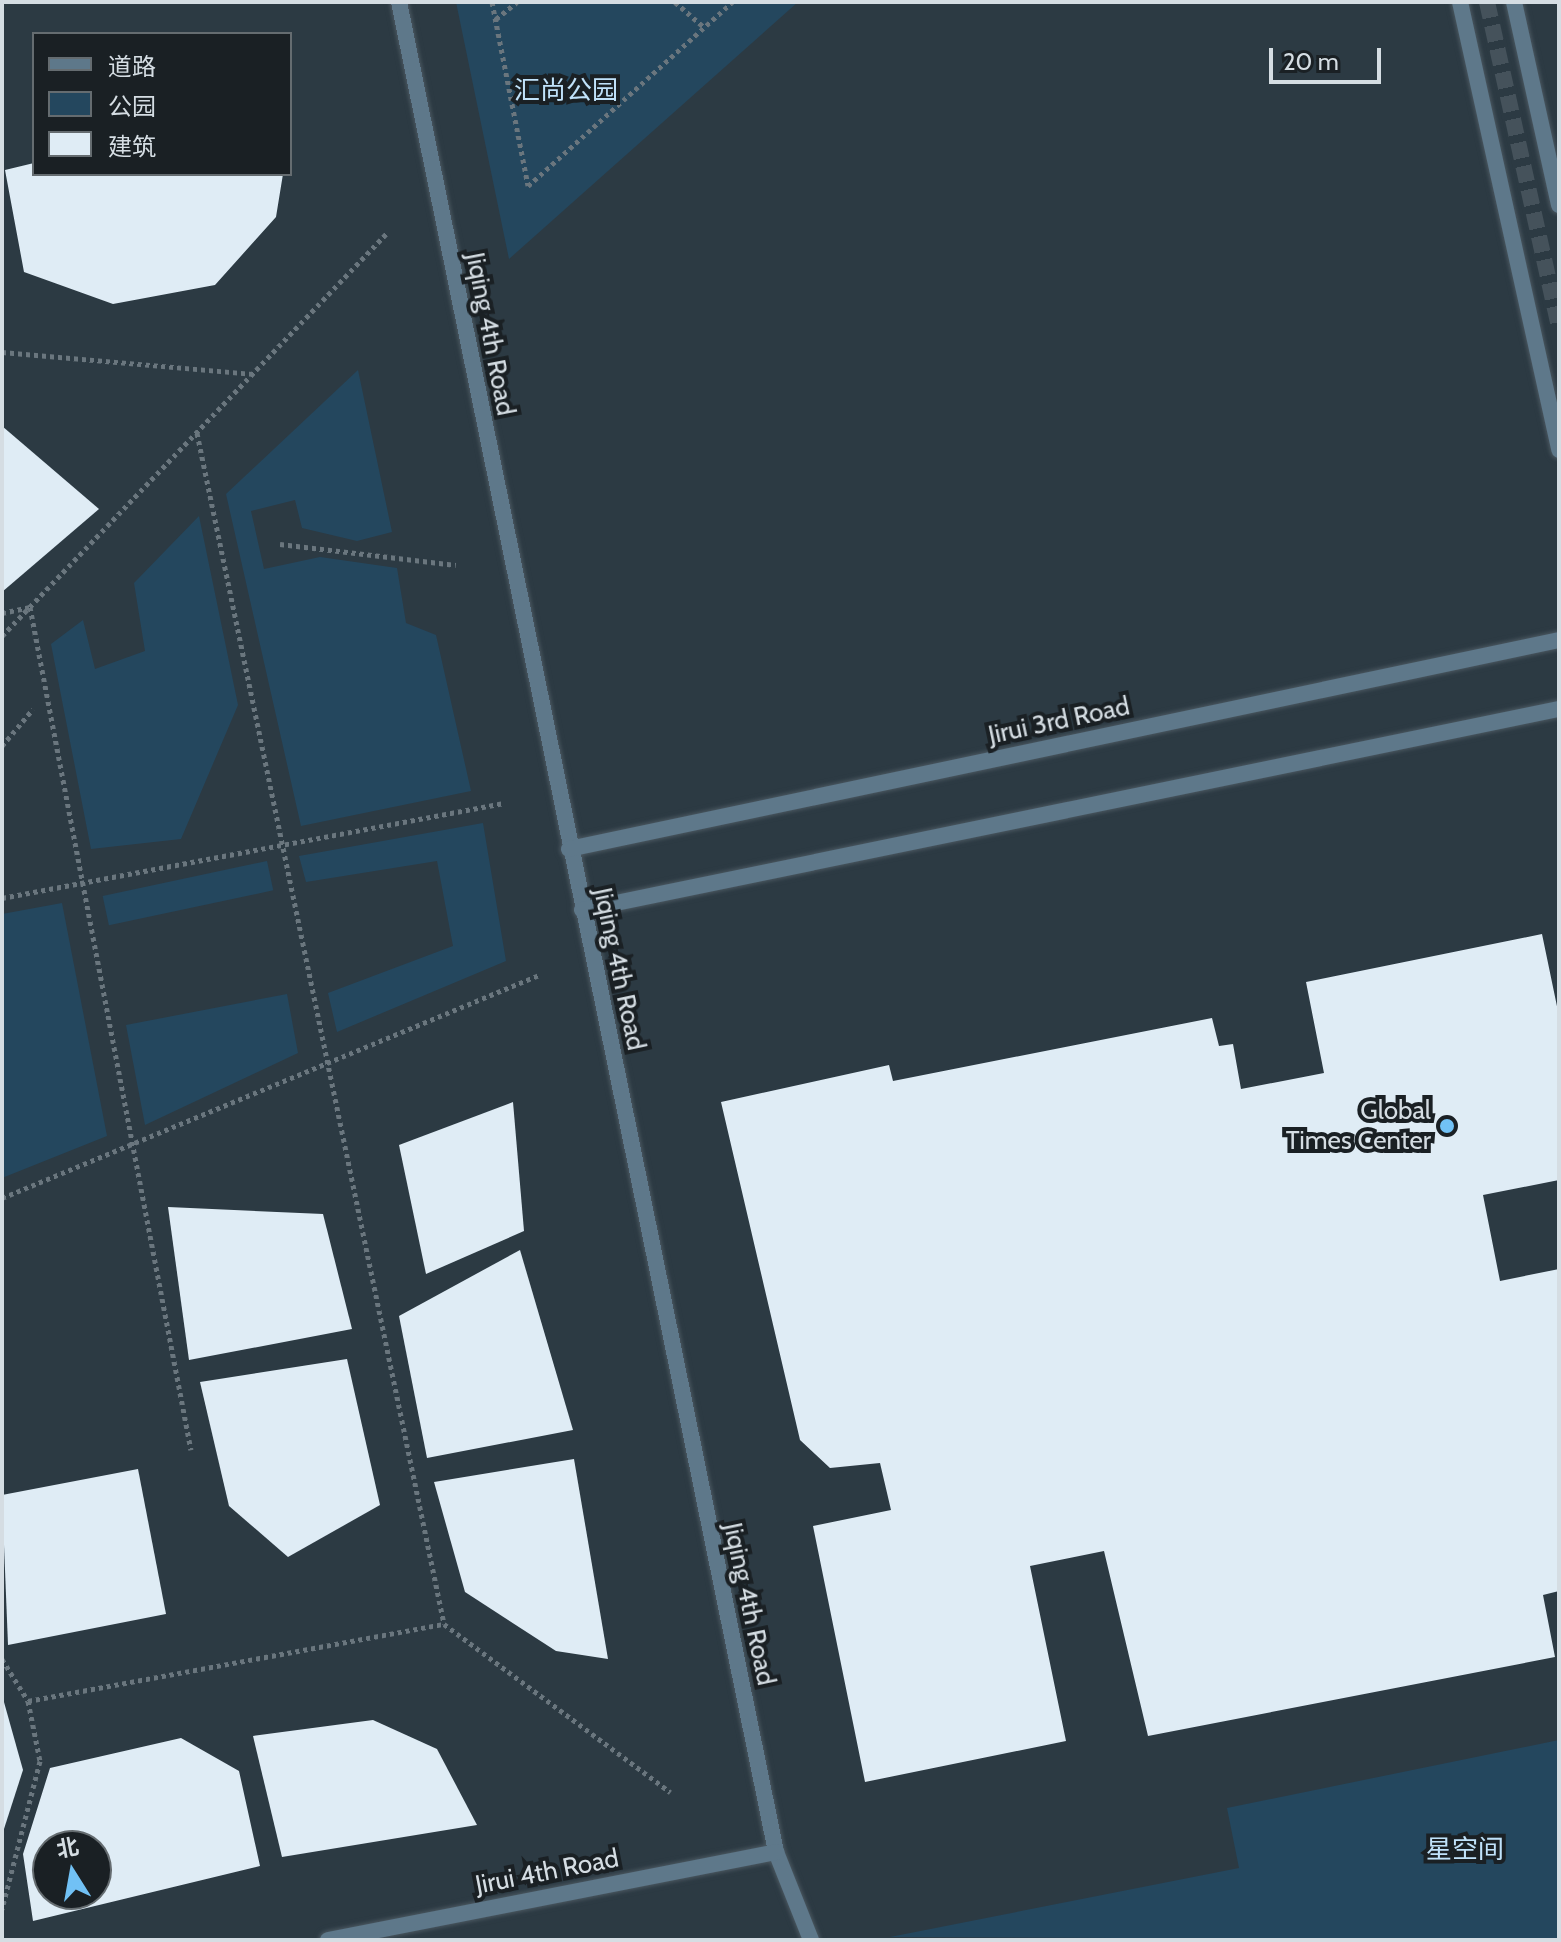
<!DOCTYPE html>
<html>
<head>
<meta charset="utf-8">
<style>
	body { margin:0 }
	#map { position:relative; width:1561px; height:1942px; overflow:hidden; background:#2c3a43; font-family:Cabin,"Noto Sans SC",sans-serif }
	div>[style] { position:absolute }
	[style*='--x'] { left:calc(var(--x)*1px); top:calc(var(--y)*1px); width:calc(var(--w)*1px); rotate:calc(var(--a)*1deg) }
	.green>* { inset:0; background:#24475e; transform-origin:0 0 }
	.building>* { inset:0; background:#dfecf5 }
	.tertiary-tunnel>* { height:16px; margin-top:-8px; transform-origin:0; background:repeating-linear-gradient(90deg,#45525b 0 16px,transparent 0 24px) }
	.path>* { height:5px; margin-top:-2.5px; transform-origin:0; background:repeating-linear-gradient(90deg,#6a767e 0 4px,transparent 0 8px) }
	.roads { filter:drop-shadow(0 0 2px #4a5760) drop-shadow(0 0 2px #4a5760) }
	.tertiary>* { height:16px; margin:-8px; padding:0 8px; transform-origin:8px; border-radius:8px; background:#5e788a }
	.dots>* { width:22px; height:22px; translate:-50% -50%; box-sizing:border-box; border:4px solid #1a2024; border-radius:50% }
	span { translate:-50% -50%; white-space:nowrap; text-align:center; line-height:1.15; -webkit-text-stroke:8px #1a2024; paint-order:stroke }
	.park-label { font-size:26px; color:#c0e2fa }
	.street-label { font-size:26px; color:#d5dde3 }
	.poi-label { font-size:26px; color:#d5dde3 }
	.right { translate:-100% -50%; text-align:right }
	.frame { position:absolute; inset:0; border:4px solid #d5dde3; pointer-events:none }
	.legend { position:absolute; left:32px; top:32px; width:260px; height:144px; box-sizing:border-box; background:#1a2024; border:2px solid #656c70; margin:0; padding:10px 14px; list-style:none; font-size:24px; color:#d5dde3 }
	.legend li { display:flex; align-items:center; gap:16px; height:40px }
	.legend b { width:40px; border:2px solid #656c70 }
	.north { position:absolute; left:32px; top:1830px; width:80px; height:80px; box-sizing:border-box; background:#1a2024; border:2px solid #656c70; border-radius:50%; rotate:349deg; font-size:22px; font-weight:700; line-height:32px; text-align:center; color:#d5dde3 }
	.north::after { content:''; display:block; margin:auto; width:28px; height:36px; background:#71c1f5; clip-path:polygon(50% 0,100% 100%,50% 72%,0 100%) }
	.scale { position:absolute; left:1269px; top:48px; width:112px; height:36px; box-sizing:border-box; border:4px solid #d5dde3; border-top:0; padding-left:10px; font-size:24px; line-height:28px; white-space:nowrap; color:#d5dde3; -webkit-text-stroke:6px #1a2024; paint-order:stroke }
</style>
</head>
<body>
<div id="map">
	<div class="green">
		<div style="clip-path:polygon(456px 2px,798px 2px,509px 259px)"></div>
		<div style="clip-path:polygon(358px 370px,392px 532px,357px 541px,302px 528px,295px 500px,251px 511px,264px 569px,320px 557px,397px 568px,406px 623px,436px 635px,471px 791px,301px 826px,226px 494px)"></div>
		<div style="clip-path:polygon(199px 516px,238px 705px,181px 839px,91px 849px,51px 644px,83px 620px,95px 669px,145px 651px,134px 583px)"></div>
		<div style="clip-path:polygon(483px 823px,506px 961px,337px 1032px,328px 993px,453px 946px,437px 861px,306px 882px,299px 856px)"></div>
		<div style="left:267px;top:861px;width:30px;height:168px;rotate:78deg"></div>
		<div style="clip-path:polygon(62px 903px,107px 1136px,2px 1178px,2px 914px)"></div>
		<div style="clip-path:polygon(287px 994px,298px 1053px,145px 1125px,126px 1025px)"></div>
		<div style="clip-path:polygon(1559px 1740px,1559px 1940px,890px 1937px,1239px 1868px,1227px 1808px)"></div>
	</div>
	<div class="building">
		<div style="clip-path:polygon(34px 163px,34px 174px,283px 174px,276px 217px,215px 285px,113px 304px,24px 272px,5px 170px)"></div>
		<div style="clip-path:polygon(2px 426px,99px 509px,2px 592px)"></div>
		<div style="clip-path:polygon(1542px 934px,1559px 1016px,1559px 1180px,1483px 1195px,1500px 1281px,1559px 1269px,1559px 1591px,1543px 1595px,1555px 1657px,1148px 1736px,1104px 1551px,1030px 1566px,1066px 1741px,865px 1782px,813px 1526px,891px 1510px,880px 1463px,830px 1468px,800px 1440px,721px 1102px,889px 1065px,893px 1081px,1212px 1018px,1219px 1046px,1233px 1044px,1241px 1089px,1324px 1073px,1306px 982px)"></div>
		<div style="clip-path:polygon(513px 1102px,524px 1231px,426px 1274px,399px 1145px)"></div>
		<div style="clip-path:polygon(168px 1207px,323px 1214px,352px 1329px,189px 1360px)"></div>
		<div style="clip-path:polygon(520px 1250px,573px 1430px,427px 1458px,399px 1316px)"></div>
		<div style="clip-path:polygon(347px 1359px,380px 1505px,288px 1557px,229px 1506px,200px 1382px)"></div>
		<div style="clip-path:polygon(574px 1459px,608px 1659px,556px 1651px,465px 1592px,434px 1482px)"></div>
		<div style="clip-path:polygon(138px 1469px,166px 1614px,8px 1645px,2px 1495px)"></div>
		<div style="clip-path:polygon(2px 1695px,23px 1770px,3px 1832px,2px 1832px)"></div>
		<div style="clip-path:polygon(373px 1720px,437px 1749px,477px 1825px,282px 1857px,253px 1736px)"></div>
		<div style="clip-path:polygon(evenodd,181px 1738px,239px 1771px,260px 1866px,33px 1921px,23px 1854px,50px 1768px,181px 1738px,48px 1846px,96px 1846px,96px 1894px,48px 1894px,48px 1846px)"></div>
	</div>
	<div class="tertiary-tunnel">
		<div style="--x:1487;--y:2;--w:333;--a:77.5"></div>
	</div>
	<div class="path">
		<div style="--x:492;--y:2;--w:187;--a:78.9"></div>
		<div style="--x:528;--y:186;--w:275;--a:-42"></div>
		<div style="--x:675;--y:2;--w:38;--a:41"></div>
		<div style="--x:496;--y:19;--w:27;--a:-39"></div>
		<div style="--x:2;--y:352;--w:251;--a:5"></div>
		<div style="--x:197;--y:433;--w:1216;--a:78.28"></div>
		<div style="--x:280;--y:544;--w:177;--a:6.8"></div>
		<div style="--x:2;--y:613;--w:29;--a:-12"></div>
		<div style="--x:30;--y:607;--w:858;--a:79.19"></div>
		<div style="--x:2;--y:636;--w:559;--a:-46.31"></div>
		<div style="--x:2;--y:746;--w:48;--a:-50"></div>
		<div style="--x:2;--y:898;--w:511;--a:-10.72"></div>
		<div style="--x:2;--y:1198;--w:581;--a:-22.55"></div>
		<div style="--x:2;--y:1659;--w:49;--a:58.2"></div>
		<div style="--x:28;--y:1701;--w:61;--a:78.7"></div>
		<div style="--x:40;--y:1761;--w:153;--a:104.4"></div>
		<div style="--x:28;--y:1701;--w:423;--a:-10.5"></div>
		<div style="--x:444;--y:1624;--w:282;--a:36.6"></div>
	</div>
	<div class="roads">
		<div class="tertiary">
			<div style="--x:399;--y:2;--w:1888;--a:78.48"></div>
			<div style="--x:776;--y:1852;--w:95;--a:68.3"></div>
			<div style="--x:1460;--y:2;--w:459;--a:77.5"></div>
			<div style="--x:1514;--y:2;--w:208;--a:77.5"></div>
			<div style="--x:569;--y:849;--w:1012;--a:-11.92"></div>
			<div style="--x:582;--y:910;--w:997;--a:-11.63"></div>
			<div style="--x:328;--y:1940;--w:457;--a:-11.1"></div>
		</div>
	</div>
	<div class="dots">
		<div style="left:1447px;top:1126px;background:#71c1f5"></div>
	</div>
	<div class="park-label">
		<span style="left:566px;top:91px">汇尚公园</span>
		<span style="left:1465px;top:1850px">星空间</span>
	</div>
	<div class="street-label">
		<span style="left:490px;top:334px;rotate:79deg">Jiqing 4th Road</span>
		<span style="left:1059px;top:721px;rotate:-12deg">Jirui 3rd Road</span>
		<span style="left:619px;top:969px;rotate:78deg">Jiqing 4th Road</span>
		<span style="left:749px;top:1604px;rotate:78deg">Jiqing 4th Road</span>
		<span style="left:547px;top:1872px;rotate:-11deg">Jirui 4th Road</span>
	</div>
	<div class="poi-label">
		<span class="right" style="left:1431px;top:1126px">Global<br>Times Center</span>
	</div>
	<div class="frame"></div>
	<ul class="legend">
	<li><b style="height:10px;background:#5e788a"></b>道路</li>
	<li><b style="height:22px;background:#24475e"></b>公园</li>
	<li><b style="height:22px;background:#dfecf5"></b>建筑</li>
	</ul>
	<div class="north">北</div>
	<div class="scale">20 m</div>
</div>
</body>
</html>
